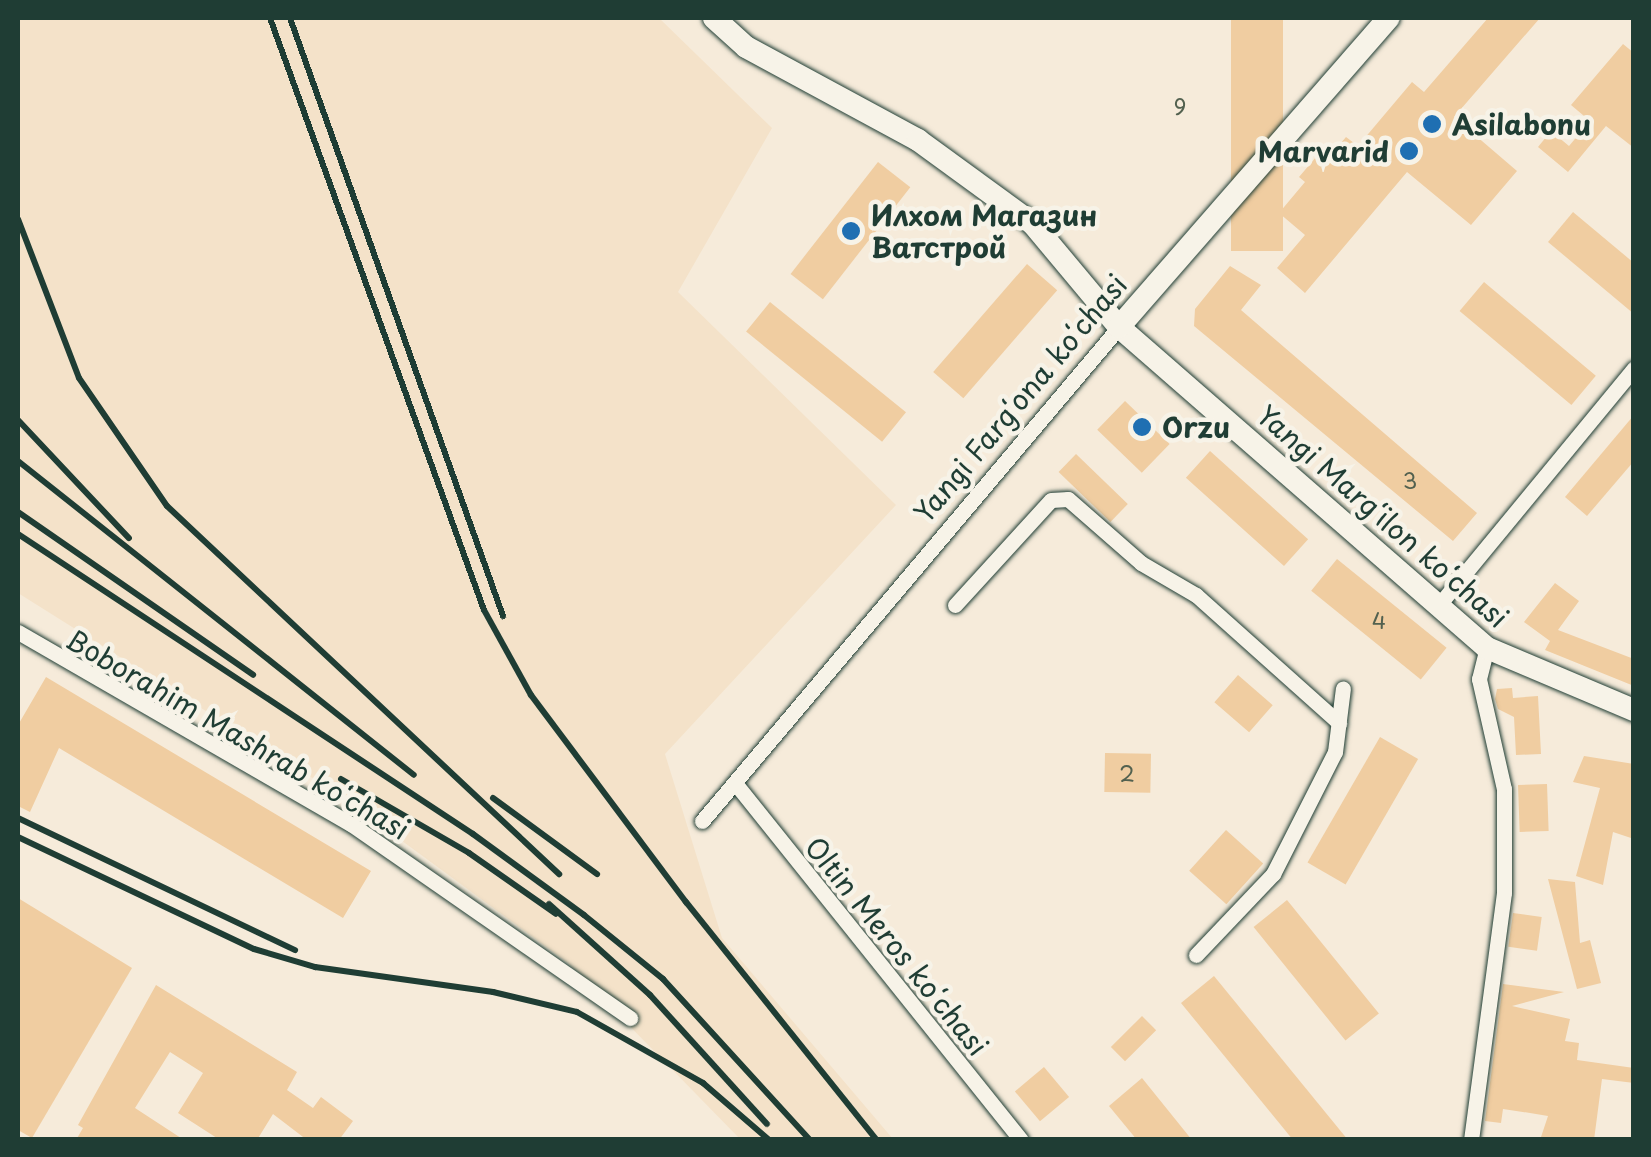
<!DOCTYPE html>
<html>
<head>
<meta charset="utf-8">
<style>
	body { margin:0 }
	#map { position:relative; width:1651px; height:1157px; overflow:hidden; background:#f6ebda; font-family:"Playpen Sans",sans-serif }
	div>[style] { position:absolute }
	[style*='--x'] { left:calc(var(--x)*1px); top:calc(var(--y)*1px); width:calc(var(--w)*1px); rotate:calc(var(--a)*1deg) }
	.built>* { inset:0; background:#f4e2c9 }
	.building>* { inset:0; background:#f0cda1; transform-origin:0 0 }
	.roads { filter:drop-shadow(0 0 2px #1f3d34) drop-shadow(0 0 2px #1f3d34) }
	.street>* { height:15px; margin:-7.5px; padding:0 7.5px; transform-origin:7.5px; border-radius:7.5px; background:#f7f3e8 }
	.secondary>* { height:22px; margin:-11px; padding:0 11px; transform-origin:11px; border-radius:11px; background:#f7f3e8 }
	.rail>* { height:6px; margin:-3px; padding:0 3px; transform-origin:3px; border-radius:3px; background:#1f3d34 }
	.dots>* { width:28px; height:28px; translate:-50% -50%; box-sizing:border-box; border:5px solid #f7f3e8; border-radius:50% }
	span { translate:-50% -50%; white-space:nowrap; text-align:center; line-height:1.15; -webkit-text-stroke:9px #f7f3e8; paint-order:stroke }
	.number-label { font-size:22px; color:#53614f }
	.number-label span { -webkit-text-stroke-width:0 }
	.poi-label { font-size:28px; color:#1f3d34; font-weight:700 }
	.left { translate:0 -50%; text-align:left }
	.right { translate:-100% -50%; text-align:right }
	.street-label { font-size:28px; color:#1f3d34 }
	.frame { position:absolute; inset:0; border:20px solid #1f3d34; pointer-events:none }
</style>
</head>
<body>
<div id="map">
	<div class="built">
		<div style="clip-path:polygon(18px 18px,659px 18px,772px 128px,678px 292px,896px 505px,665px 754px,722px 938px,893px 1139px,740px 1139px,568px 963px,341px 796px,18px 593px)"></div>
	</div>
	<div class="building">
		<div style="left:1231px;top:18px;width:52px;height:233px"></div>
		<div style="clip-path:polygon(1488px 18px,1540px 18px,1454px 117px,1517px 171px,1471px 225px,1407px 172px,1305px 293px,1277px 268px,1305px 235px,1279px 213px,1305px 182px,1299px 177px,1328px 143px,1335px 150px,1346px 137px,1358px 146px,1412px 82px,1424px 92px)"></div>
		<div style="clip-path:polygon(1623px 44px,1634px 53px,1634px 148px,1606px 126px,1568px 172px,1538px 147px,1551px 131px,1569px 146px,1590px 121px,1571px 105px)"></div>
		<div style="left:878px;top:162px;width:41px;height:142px;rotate:38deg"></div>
		<div style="clip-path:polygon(1573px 212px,1634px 263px,1634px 314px,1548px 242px)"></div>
		<div style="left:1027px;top:264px;width:40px;height:143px;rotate:41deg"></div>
		<div style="clip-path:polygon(1230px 266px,1261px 285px,1241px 310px,1477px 513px,1453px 541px,1194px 326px,1195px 309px)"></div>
		<div style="left:1484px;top:282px;width:146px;height:38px;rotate:40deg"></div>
		<div style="left:770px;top:302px;width:175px;height:38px;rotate:39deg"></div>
		<div style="left:1125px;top:401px;width:62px;height:40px;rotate:44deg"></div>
		<div style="clip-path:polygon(1634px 415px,1634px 461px,1587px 516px,1565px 497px)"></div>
		<div style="left:1210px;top:451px;width:132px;height:36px;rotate:42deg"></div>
		<div style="left:1076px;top:454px;width:72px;height:25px;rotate:44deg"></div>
		<div style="left:1337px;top:559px;width:141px;height:41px;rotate:39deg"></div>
		<div style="clip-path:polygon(1555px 583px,1579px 601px,1558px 630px,1634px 659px,1634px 686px,1545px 650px,1550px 641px,1524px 622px)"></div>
		<div style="left:1238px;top:675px;width:46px;height:36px;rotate:41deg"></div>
		<div style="clip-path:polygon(46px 677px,371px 871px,343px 918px,59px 748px,30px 812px,18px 806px,18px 725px)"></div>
		<div style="clip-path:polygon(1512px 688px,1513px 698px,1538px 696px,1541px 754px,1516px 755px,1514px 717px,1498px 709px,1495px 699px,1497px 689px)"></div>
		<div style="left:1380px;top:737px;width:44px;height:145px;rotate:30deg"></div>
		<div style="left:1105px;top:753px;width:46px;height:39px;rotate:1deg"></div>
		<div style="clip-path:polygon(1584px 756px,1634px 764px,1634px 839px,1613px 832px,1603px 885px,1576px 876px,1600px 788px,1573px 782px)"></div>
		<div style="left:1547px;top:784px;width:47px;height:29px;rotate:88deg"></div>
		<div style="left:1226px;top:830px;width:50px;height:55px;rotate:42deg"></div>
		<div style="clip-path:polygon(1548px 879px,1575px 882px,1580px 943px,1590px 940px,1601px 983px,1577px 989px)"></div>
		<div style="clip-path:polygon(18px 898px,132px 968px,32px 1138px,18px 1130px)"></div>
		<div style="left:1287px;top:900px;width:146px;height:43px;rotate:51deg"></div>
		<div style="left:1513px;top:913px;width:29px;height:34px;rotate:8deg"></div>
		<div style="clip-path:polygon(1214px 976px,1348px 1140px,1293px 1140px,1181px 1003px)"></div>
		<div style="clip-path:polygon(1503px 984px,1564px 992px,1512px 1006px,1570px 1019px,1565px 1041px,1579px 1043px,1577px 1060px,1634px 1068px,1634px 1083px,1602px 1079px,1594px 1140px,1540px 1140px,1548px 1116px,1530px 1113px,1503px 1109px,1501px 1123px,1485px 1121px)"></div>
		<div style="clip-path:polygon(156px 985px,297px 1072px,287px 1090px,313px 1108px,321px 1097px,353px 1121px,339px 1140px,307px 1140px,273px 1114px,257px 1140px,220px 1140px,178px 1113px,203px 1073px,170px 1052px,135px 1108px,184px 1140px,76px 1140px,83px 1128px,78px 1125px)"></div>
		<div style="left:1142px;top:1016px;width:20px;height:44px;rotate:45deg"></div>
		<div style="left:1044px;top:1067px;width:39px;height:38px;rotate:50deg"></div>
		<div style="clip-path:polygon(1142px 1078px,1192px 1140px,1137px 1140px,1109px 1106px)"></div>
	</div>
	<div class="roads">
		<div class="street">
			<div style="--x:955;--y:605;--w:142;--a:-47.6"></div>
			<div style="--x:1051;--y:500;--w:17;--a:-3"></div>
			<div style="--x:1068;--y:499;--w:97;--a:41.2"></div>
			<div style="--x:1141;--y:563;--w:64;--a:30.2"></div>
			<div style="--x:1196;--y:595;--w:192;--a:41.8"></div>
			<div style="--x:1438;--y:606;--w:308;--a:-50.5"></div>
			<div style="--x:18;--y:632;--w:384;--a:30"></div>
			<div style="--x:351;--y:824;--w:340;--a:34.8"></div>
			<div style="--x:735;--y:783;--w:457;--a:51.3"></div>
			<div style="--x:702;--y:821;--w:646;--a:-49.83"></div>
			<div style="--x:1196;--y:955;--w:112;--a:-46.5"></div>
			<div style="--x:1273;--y:874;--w:137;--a:-63.1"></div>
			<div style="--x:1335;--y:752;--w:64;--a:-82.9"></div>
			<div style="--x:1471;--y:1140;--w:249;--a:-82.4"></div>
			<div style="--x:1504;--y:893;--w:104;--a:-90"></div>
			<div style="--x:1504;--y:789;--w:113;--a:-102.8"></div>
			<div style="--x:1479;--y:679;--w:32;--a:-76"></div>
		</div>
		<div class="secondary">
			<div style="--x:714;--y:18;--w:43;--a:42.2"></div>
			<div style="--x:746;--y:47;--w:196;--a:28.4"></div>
			<div style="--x:918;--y:140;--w:141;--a:36.1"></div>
			<div style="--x:1032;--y:223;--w:136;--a:50.1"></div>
			<div style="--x:1119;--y:327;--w:488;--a:41.1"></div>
			<div style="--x:1487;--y:648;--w:160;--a:22.9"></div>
			<div style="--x:1119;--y:327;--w:410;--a:-48.9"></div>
		</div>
	</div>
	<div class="rail">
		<div style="--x:270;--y:18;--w:629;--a:70.13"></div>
		<div style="--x:484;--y:610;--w:97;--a:61.1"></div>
		<div style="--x:531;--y:695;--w:259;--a:53.2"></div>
		<div style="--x:686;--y:902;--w:305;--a:51.3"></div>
		<div style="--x:290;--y:18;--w:635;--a:70.39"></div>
		<div style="--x:18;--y:219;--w:170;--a:69"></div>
		<div style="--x:79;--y:378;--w:155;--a:55.5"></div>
		<div style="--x:167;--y:506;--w:538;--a:43.19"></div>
		<div style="--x:18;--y:420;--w:162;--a:46.8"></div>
		<div style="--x:18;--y:461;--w:505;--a:38.41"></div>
		<div style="--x:18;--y:512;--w:286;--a:34.7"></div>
		<div style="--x:18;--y:534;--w:545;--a:33.4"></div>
		<div style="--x:473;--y:834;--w:137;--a:36.1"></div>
		<div style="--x:584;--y:915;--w:102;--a:39"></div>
		<div style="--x:663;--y:979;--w:218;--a:47.6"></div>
		<div style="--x:341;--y:779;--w:148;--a:30"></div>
		<div style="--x:469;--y:853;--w:106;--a:35"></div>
		<div style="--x:493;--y:798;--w:129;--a:36.2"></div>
		<div style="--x:18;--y:818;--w:307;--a:25.5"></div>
		<div style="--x:18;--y:837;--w:261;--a:25.4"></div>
		<div style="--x:254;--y:949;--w:64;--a:16.4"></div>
		<div style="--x:315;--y:967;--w:180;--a:8"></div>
		<div style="--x:493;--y:992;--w:86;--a:13.4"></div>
		<div style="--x:577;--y:1012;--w:145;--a:29.4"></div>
		<div style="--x:703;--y:1083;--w:87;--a:40.8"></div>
		<div style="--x:549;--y:904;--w:136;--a:42"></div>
		<div style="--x:650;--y:995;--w:174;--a:47.8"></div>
	</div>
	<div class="dots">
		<div style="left:1432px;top:124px;background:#1f6fb2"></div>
		<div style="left:1409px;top:151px;background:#1f6fb2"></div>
		<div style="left:851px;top:231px;background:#1f6fb2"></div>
		<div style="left:1142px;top:427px;background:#1f6fb2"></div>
	</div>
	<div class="number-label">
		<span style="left:1180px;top:106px">9</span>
		<span style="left:1410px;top:480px">3</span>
		<span style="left:1379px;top:620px">4</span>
		<span style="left:1127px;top:773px">2</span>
	</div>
	<div class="poi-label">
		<span class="left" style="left:1452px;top:124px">Asilabonu</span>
		<span class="right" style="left:1389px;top:151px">Marvarid</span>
		<span class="left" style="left:871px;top:231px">Илхом Магазин<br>Ватстрой</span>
		<span class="left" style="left:1162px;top:427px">Orzu</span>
	</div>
	<div class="street-label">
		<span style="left:1020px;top:398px;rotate:-50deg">Yangi Fargʻona koʻchasi</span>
		<span style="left:1383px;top:516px;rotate:41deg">Yangi Margʻilon koʻchasi</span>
		<span style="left:238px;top:734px;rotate:30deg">Boborahim Mashrab koʻchasi</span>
		<span style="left:897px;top:946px;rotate:51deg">Oltin Meros koʻchasi</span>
	</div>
	<div class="frame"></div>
</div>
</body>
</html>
